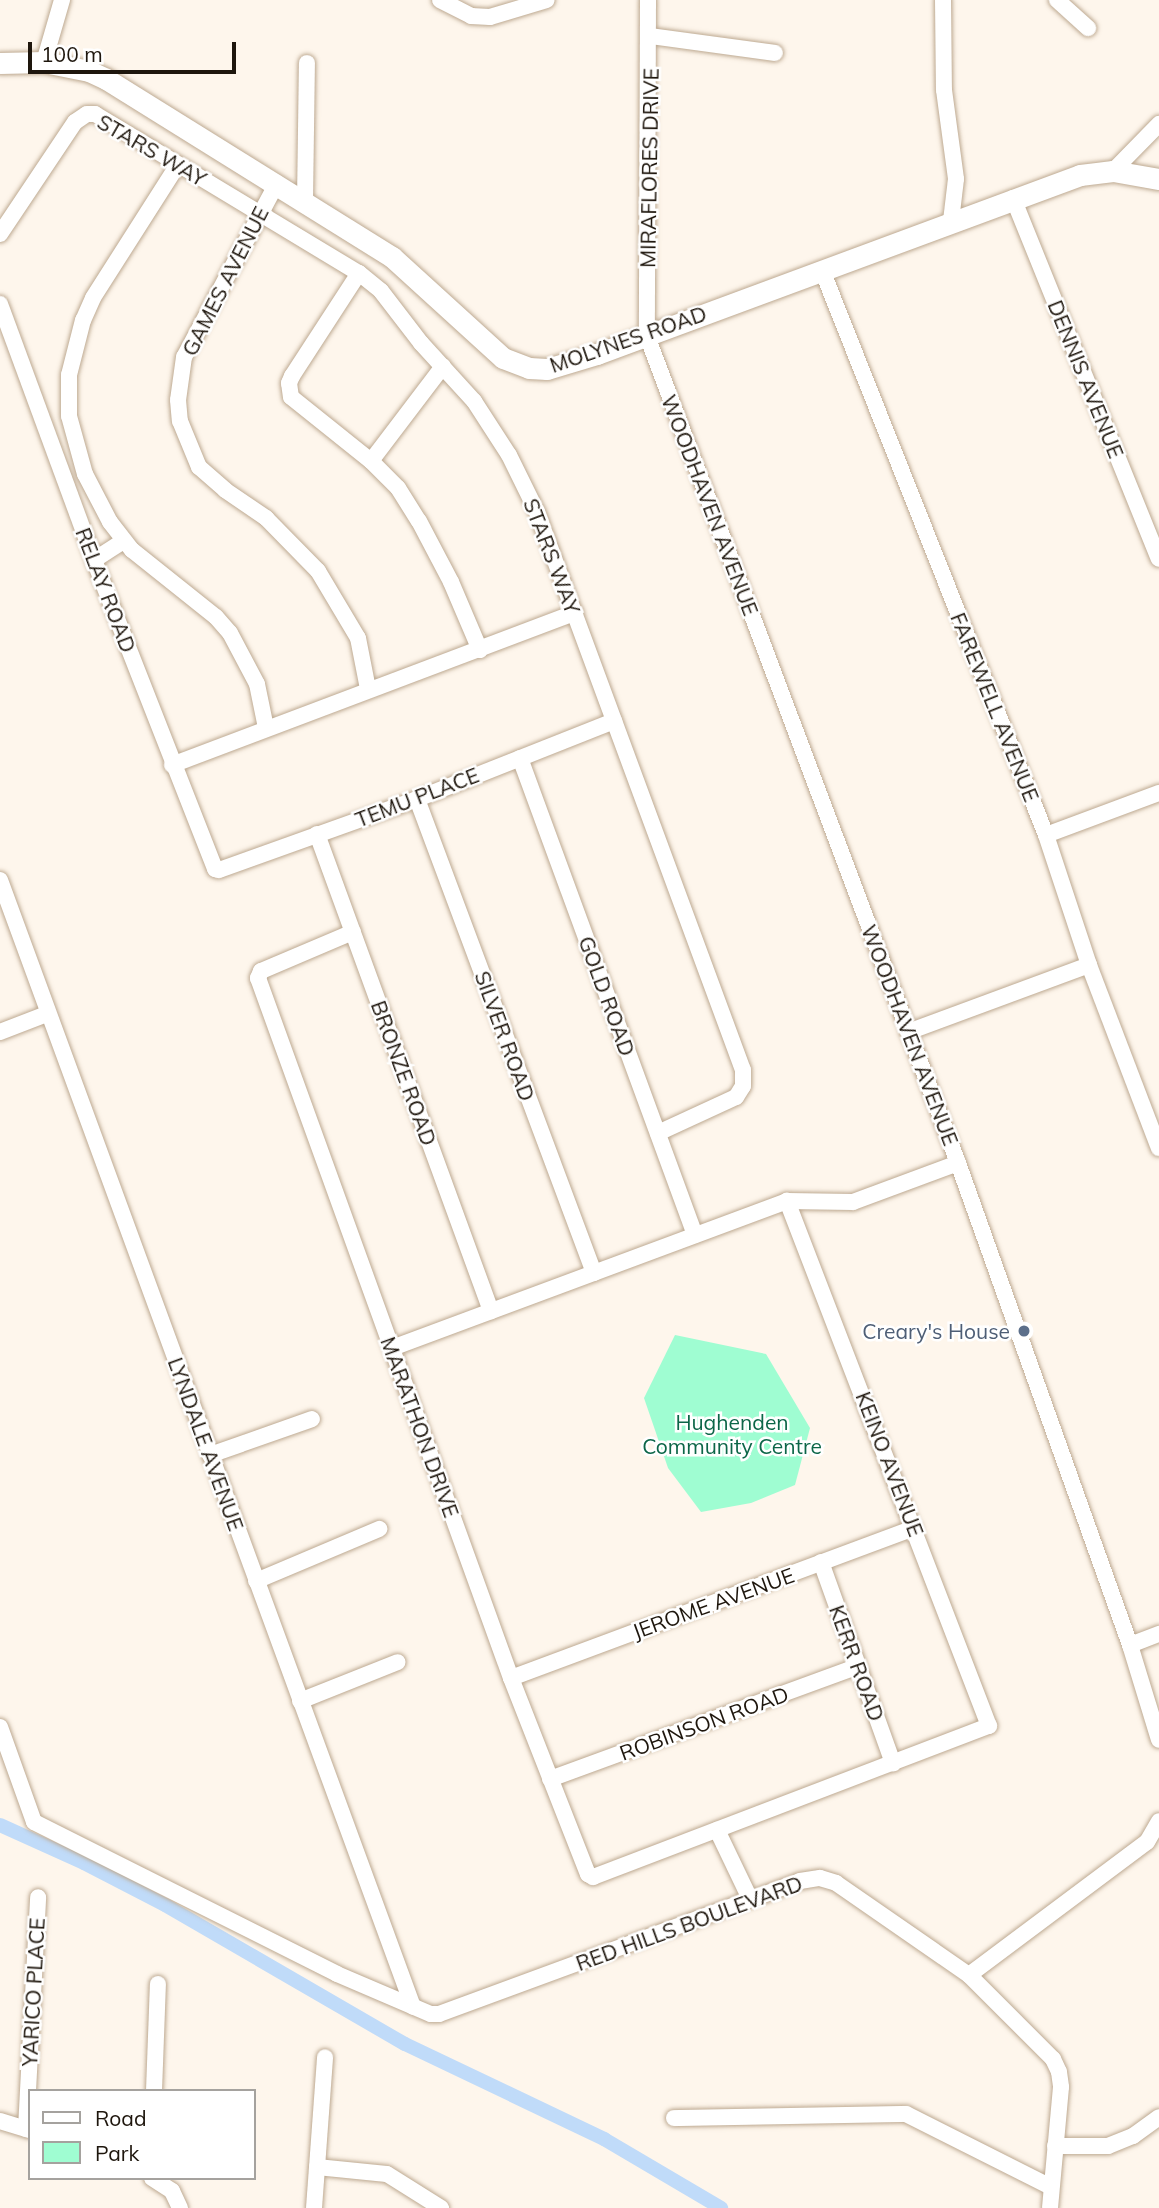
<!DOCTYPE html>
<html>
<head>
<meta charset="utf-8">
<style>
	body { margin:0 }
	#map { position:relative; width:1159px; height:2208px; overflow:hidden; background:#fef6ec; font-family:Mulish,sans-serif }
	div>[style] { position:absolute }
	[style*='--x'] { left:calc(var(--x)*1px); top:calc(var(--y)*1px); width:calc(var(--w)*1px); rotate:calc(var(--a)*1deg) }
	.green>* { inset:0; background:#9ffdd2 }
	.canal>* { height:14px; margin:-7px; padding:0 7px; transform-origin:7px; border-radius:7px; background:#c0dbf9 }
	.roads { filter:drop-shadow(0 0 2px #bda991) drop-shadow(0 0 2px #bda991) }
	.street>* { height:16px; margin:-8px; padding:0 8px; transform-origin:8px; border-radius:8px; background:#fff }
	.secondary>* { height:21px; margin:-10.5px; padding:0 10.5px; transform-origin:10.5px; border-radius:10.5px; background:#fff }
	.dots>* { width:19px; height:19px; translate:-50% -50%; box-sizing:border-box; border:4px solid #fff; border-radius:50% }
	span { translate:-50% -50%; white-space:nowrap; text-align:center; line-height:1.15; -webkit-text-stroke:5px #fff; paint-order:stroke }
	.street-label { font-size:21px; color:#1e160d }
	.service-label { font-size:21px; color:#4e5e75 }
	.right { translate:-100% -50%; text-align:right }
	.park-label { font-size:21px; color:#0c6648 }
	.legend { position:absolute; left:28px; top:2089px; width:228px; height:91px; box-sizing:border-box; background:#fff; border:2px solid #a5a29e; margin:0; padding:9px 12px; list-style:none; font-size:21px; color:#1e160d }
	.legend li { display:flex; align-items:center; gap:14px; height:35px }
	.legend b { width:35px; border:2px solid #a5a29e }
	.scale { position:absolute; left:28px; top:42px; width:208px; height:32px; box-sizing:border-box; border:4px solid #1e160d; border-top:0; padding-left:9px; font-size:21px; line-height:24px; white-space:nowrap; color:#1e160d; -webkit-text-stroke:5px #fff; paint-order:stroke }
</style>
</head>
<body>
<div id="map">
	<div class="green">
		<div style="clip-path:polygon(675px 1335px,766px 1354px,810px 1428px,795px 1485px,751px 1503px,701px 1512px,668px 1468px,644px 1398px)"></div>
	</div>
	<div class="canal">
		<div style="--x:0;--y:1825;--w:92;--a:24.3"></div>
		<div style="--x:84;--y:1863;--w:91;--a:27.4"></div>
		<div style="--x:165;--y:1905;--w:277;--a:30.1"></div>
		<div style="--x:405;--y:2044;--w:221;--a:25.5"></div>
		<div style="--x:604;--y:2139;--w:136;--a:30.5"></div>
	</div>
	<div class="roads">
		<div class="street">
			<div style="--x:440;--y:0;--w:35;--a:27"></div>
			<div style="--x:471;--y:16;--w:19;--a:3"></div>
			<div style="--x:490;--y:17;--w:59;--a:-16.6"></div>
			<div style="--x:648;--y:0;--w:336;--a:90.2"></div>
			<div style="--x:647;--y:336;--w:884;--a:69.39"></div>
			<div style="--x:958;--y:1163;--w:512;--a:70.36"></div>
			<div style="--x:1130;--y:1645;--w:99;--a:73"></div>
			<div style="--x:943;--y:0;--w:90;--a:89.4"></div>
			<div style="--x:944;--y:90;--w:90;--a:82.3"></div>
			<div style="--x:956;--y:179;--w:42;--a:96.8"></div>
			<div style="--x:1057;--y:0;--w:42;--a:42.1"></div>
			<div style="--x:650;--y:36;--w:126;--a:7.7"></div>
			<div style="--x:44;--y:62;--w:65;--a:-73.8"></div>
			<div style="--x:177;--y:166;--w:156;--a:122.5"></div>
			<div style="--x:93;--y:298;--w:24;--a:114"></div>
			<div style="--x:83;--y:320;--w:57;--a:104.3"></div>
			<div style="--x:69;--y:375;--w:41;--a:90"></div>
			<div style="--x:69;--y:416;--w:60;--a:74.6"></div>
			<div style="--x:85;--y:474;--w:54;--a:62.5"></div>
			<div style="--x:110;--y:522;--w:36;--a:52"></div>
			<div style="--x:132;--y:550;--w:107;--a:38.6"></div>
			<div style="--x:216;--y:617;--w:21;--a:49"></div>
			<div style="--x:230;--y:633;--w:58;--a:62.1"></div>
			<div style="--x:257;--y:684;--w:45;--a:78.4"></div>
			<div style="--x:1113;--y:171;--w:66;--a:-45.6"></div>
			<div style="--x:277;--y:183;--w:197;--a:118.1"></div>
			<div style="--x:184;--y:357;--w:43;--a:97.9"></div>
			<div style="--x:178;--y:400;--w:21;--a:85"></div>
			<div style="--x:180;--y:421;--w:50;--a:67.6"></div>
			<div style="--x:199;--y:467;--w:35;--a:41"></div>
			<div style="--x:225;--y:490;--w:50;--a:34.3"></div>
			<div style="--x:266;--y:518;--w:74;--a:45.5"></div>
			<div style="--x:318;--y:571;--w:78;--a:59.2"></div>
			<div style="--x:358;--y:638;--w:52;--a:78.9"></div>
			<div style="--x:1013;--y:198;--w:389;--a:68"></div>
			<div style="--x:305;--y:201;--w:138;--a:-89.2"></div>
			<div style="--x:0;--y:234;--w:135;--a:-56.2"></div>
			<div style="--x:75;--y:122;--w:14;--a:-34"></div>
			<div style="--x:87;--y:114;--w:8;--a:0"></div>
			<div style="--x:95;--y:114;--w:308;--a:31.1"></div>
			<div style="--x:359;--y:273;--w:28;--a:39"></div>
			<div style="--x:381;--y:291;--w:66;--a:52.4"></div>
			<div style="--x:421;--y:343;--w:79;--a:47.6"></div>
			<div style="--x:474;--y:401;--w:64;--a:57.1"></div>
			<div style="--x:509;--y:455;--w:64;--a:63.8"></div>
			<div style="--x:537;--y:512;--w:595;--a:69.74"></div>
			<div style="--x:743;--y:1070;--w:16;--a:90"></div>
			<div style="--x:743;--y:1086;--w:13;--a:122"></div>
			<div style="--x:736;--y:1097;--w:86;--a:155.2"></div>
			<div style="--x:822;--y:270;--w:608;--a:68.37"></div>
			<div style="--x:1046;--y:835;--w:137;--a:71.7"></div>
			<div style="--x:1089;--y:965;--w:196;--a:69.1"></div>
			<div style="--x:359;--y:273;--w:123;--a:123"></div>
			<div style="--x:292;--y:376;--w:8;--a:113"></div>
			<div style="--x:289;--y:383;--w:14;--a:82"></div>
			<div style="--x:291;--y:397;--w:102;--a:38.7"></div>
			<div style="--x:371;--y:461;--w:38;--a:45"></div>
			<div style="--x:398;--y:488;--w:39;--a:58"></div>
			<div style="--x:419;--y:521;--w:69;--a:62.3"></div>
			<div style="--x:451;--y:582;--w:74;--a:66.9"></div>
			<div style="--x:0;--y:304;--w:273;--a:69.8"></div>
			<div style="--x:94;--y:560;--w:332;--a:68.6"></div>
			<div style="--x:215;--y:869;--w:4;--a:14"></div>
			<div style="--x:219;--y:870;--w:210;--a:-19.7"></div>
			<div style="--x:417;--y:799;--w:212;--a:-21.6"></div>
			<div style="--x:371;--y:461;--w:119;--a:-52.8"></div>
			<div style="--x:94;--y:560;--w:35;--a:-33"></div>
			<div style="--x:520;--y:758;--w:508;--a:69.85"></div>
			<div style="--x:172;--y:765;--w:431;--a:-20.7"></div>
			<div style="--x:417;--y:799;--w:506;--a:69.52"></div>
			<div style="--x:317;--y:834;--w:508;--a:69.96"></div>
			<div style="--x:1046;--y:835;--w:121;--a:-20.4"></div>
			<div style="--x:0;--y:880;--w:1200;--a:69.87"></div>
			<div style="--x:353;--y:932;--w:100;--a:157"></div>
			<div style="--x:261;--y:971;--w:8;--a:113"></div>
			<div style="--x:258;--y:978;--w:744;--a:70.13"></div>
			<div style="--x:511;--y:1678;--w:211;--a:68.6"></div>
			<div style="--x:588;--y:1874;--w:6;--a:31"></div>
			<div style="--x:593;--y:1877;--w:424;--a:-20.9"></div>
			<div style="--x:989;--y:1726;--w:563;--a:-111.04"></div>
			<div style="--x:0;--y:1032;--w:50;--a:-21"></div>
			<div style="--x:908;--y:1032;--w:193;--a:-20.3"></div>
			<div style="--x:392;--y:1348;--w:421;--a:-20.4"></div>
			<div style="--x:787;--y:1201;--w:66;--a:0.9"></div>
			<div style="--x:853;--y:1202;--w:112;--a:-20.4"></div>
			<div style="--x:210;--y:1455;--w:108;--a:-19.4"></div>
			<div style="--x:821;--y:1562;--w:214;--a:70.3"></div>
			<div style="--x:256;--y:1581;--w:134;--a:-22.9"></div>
			<div style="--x:1130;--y:1645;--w:31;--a:-21"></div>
			<div style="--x:511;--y:1678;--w:430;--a:-20.4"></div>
			<div style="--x:300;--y:1701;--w:105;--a:-21.7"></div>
			<div style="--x:0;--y:1727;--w:101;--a:70.3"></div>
			<div style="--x:34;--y:1822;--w:339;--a:26.6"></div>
			<div style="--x:337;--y:1974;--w:102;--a:23.1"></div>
			<div style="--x:431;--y:2014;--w:8;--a:0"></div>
			<div style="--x:439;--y:2014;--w:385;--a:-20.2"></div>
			<div style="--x:800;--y:1881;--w:20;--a:-9"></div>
			<div style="--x:820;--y:1878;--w:17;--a:17"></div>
			<div style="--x:836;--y:1883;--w:162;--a:34.7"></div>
			<div style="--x:969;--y:1975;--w:119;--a:45"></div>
			<div style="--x:1053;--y:2059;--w:14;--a:65"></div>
			<div style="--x:1059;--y:2072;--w:15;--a:82"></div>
			<div style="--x:1061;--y:2087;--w:121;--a:95.2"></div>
			<div style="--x:550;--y:1779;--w:328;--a:-20.1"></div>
			<div style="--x:717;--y:1830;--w:76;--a:64.4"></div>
			<div style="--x:969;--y:1975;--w:222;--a:-36.8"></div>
			<div style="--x:1147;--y:1842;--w:24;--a:-60"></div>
			<div style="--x:154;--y:2091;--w:107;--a:-87.9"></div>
			<div style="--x:674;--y:2118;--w:232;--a:-1"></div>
			<div style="--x:906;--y:2114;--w:162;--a:26.7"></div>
			<div style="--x:0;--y:2121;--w:31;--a:17"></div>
			<div style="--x:26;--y:2129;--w:232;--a:-87"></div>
			<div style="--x:1055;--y:2146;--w:53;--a:0"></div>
			<div style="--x:1108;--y:2146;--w:27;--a:-22"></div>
			<div style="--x:1133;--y:2136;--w:32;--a:-36"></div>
			<div style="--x:317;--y:2167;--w:70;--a:5.7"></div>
			<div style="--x:387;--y:2174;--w:64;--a:32.2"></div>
			<div style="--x:152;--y:2178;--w:24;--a:33"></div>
			<div style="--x:172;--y:2191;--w:19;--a:65"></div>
			<div style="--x:314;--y:2208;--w:151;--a:-85.8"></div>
		</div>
		<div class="secondary">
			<div style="--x:0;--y:63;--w:44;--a:-1.3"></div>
			<div style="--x:44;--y:62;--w:46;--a:11.3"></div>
			<div style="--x:89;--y:71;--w:19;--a:25"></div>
			<div style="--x:106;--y:79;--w:337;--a:31.9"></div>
			<div style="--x:392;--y:257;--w:150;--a:42.3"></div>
			<div style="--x:503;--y:358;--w:28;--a:21"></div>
			<div style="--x:529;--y:368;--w:18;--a:3"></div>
			<div style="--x:547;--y:369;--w:52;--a:-16.7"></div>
			<div style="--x:597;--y:354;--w:515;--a:-20.33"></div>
			<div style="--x:1080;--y:175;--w:33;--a:-7"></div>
			<div style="--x:1113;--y:171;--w:47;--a:9.9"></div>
		</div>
	</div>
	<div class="dots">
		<div style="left:1024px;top:1331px;background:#5c6f8a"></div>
	</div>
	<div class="street-label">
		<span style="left:152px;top:150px;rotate:30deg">STARS WAY</span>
		<span style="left:649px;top:168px;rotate:-89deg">MIRAFLORES DRIVE</span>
		<span style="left:225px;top:281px;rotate:-63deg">GAMES AVENUE</span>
		<span style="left:628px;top:339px;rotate:-19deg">MOLYNES ROAD</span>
		<span style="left:1086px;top:379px;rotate:68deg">DENNIS AVENUE</span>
		<span style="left:710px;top:505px;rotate:69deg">WOODHAVEN AVENUE</span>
		<span style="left:552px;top:556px;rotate:69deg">STARS WAY</span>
		<span style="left:106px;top:590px;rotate:69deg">RELAY ROAD</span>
		<span style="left:995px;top:707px;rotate:68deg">FAREWELL AVENUE</span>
		<span style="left:417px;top:797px;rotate:-21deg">TEMU PLACE</span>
		<span style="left:607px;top:996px;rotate:70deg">GOLD ROAD</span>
		<span style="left:910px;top:1035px;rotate:69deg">WOODHAVEN AVENUE</span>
		<span style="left:505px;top:1036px;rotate:70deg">SILVER ROAD</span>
		<span style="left:404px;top:1073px;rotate:70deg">BRONZE ROAD</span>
		<span style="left:420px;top:1427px;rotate:70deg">MARATHON DRIVE</span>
		<span style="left:206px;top:1444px;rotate:70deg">LYNDALE AVENUE</span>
		<span style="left:890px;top:1464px;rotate:69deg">KEINO AVENUE</span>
		<span style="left:713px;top:1603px;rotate:-20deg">JEROME AVENUE</span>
		<span style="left:857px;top:1663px;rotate:70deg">KERR ROAD</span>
		<span style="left:704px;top:1723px;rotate:-20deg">ROBINSON ROAD</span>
		<span style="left:689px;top:1923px;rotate:-20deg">RED HILLS BOULEVARD</span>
		<span style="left:33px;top:1992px;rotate:-87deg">YARICO PLACE</span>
	</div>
	<div class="service-label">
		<span class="right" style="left:1010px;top:1331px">Creary's House</span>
	</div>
	<div class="park-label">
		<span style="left:732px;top:1434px">Hughenden<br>Community Centre</span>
	</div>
	<ul class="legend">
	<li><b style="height:9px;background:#fff"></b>Road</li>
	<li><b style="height:19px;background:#9ffdd2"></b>Park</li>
	</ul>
	<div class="scale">100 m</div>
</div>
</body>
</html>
